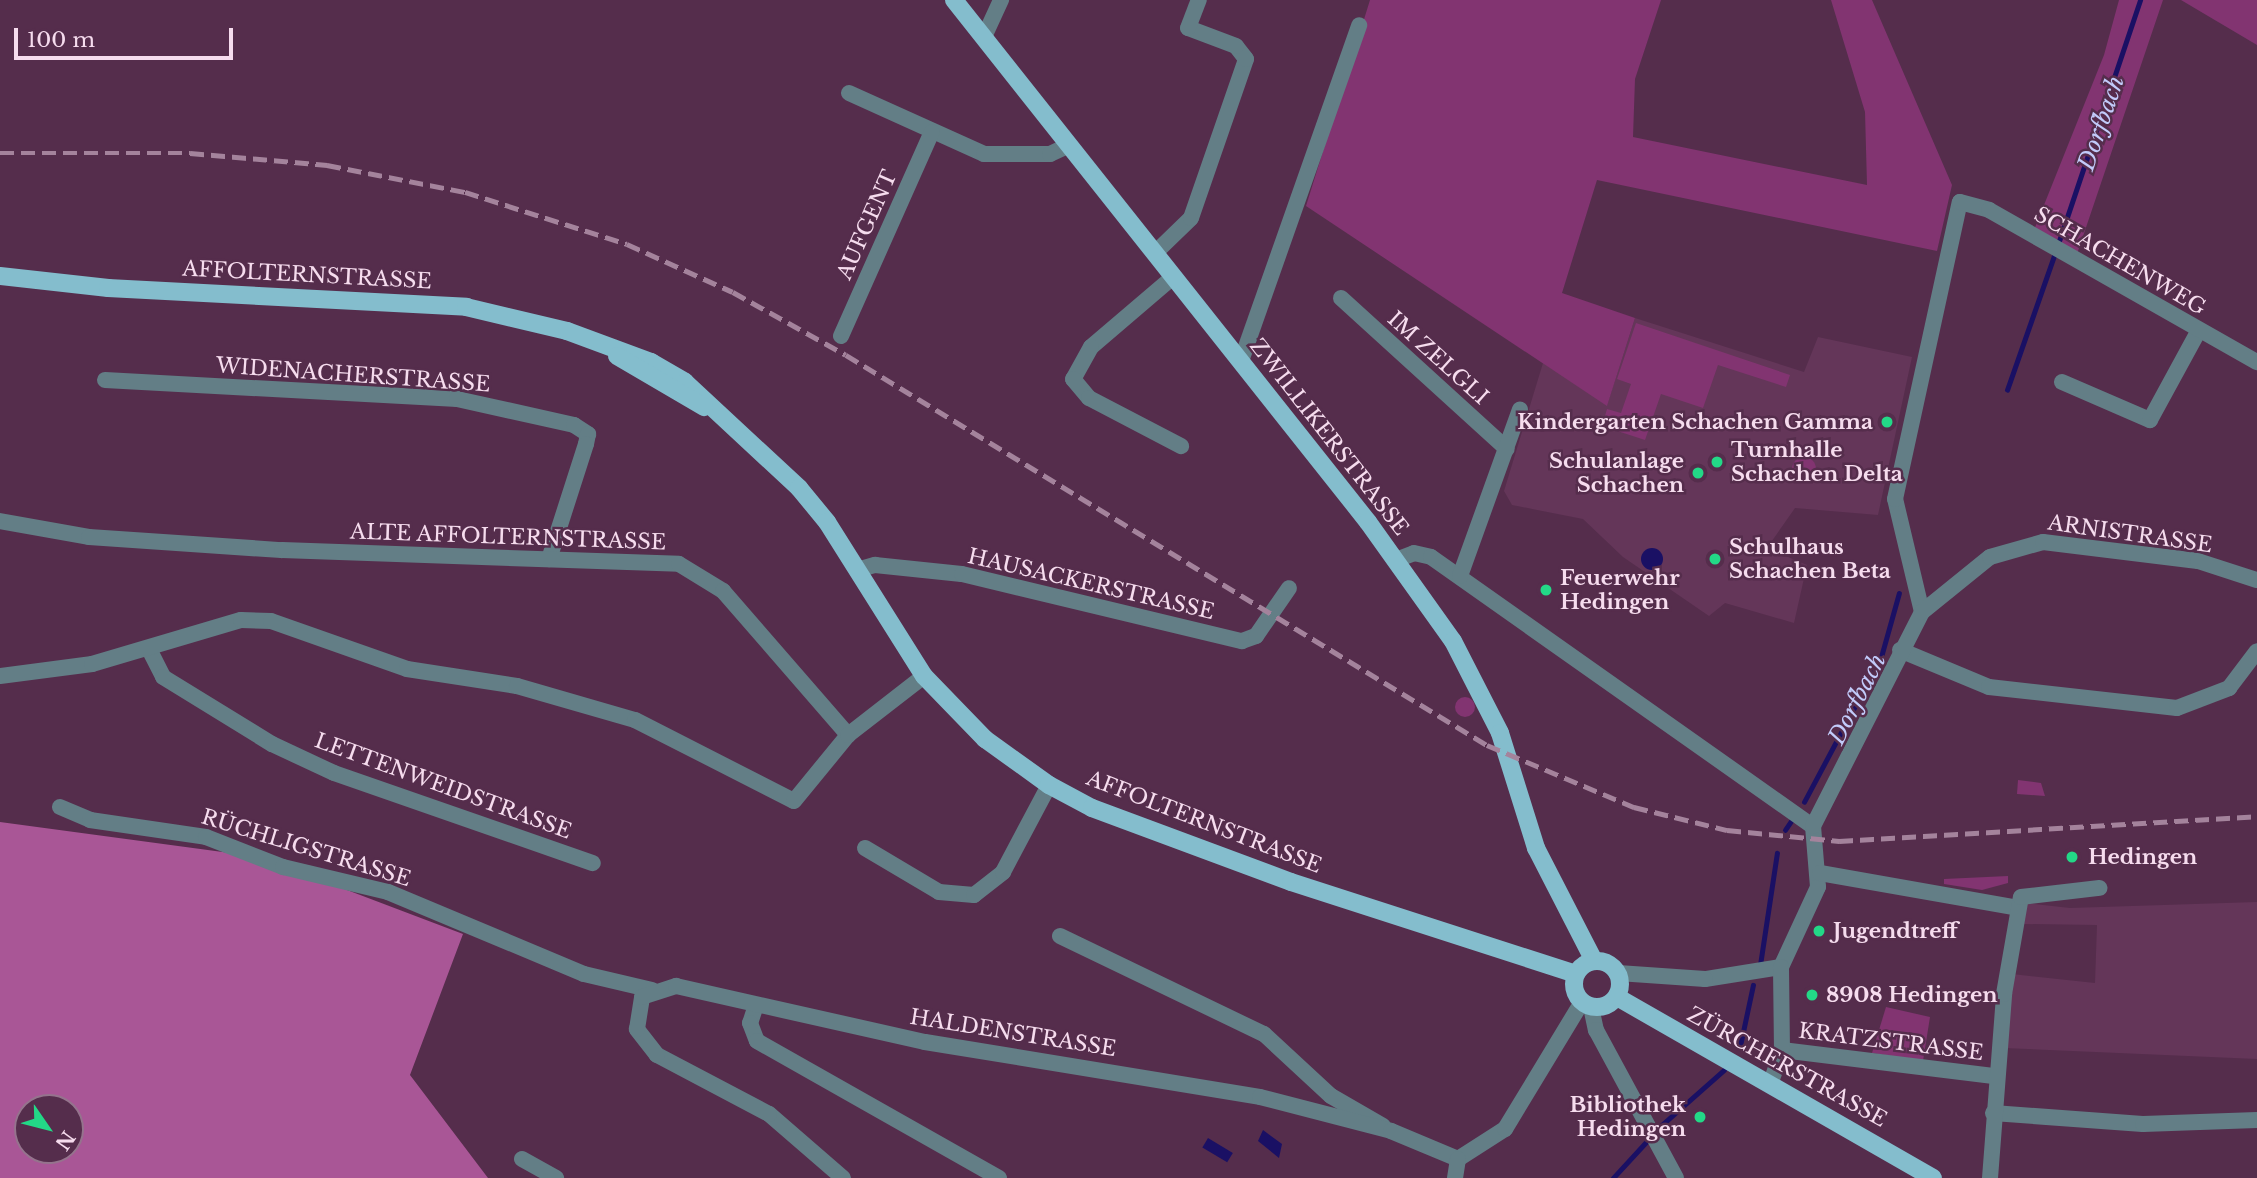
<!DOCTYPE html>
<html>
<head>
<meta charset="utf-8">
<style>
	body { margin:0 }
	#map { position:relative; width:2257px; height:1178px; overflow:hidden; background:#552d4c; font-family:"Libre Baskerville",serif }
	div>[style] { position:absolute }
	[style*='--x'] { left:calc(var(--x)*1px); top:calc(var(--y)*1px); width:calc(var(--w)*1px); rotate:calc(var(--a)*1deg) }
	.built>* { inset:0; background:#643659 }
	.green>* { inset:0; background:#823471 }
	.round { border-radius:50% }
	.forest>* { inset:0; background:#a95696 }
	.water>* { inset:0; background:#1a1064; transform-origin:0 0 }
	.stream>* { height:4.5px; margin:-2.25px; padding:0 2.25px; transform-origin:2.25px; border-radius:2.25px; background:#1a1064 }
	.minor>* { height:16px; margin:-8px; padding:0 8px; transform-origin:8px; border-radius:8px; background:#637e86 }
	.major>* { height:18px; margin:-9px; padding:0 9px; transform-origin:9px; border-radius:9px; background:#84bdcd }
	.major>.ring { margin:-9px; padding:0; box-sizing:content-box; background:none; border:18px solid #84bdcd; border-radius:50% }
	.rail>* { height:4.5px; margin-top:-2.25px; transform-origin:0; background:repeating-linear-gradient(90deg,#a4839c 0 14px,transparent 0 21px) }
	.dots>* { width:19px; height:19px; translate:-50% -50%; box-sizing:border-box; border:4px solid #552d4c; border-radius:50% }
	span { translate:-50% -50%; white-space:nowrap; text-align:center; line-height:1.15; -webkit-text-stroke:5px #552d4c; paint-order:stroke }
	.street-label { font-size:21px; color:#f6dcee }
	.poi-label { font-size:21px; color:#f6dcee; font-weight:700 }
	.right { translate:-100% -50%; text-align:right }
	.left { translate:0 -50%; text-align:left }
	.water-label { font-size:23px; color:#c2cbfa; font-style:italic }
	.north { position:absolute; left:14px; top:1094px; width:70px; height:70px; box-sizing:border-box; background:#552d4c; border:2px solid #95738d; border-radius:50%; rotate:125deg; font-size:19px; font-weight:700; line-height:28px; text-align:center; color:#f6dcee }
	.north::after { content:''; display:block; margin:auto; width:24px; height:32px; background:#23d887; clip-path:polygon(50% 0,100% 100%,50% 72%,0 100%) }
	.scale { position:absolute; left:14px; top:28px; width:219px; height:32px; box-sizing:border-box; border:4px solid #f6dcee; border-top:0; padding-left:9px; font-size:21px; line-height:24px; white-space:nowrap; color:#f6dcee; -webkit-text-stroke:5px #552d4c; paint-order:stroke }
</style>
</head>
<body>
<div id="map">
	<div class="built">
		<div style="clip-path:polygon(1635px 318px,1804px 372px,1818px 337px,1912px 357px,1878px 515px,1795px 508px,1767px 548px,1807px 565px,1794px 623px,1725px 603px,1709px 616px,1623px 557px,1583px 519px,1512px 505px,1504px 491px,1543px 363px,1607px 405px)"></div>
		<div style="clip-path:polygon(2257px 902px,2257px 1059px,2004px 1048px,2012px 974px,2095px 983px,2097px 925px,2024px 924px,2026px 903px,2070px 908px)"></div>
	</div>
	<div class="green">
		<div style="clip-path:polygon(1370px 0,1661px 0,1635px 79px,1633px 137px,1867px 185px,1865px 112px,1831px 0,1872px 0,1952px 185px,1937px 251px,1597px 180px,1562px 293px,1635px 318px,1607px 406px,1306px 206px)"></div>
		<div style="clip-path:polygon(2119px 0,2163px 0,2077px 254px,2034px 230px,2104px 55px)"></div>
		<div style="clip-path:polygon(2181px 0,2257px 0,2257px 45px)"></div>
		<div style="clip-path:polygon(1636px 323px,1790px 375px,1786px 387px,1718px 365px,1703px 408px,1661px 394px,1645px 440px,1602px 426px,1607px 409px,1621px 413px,1631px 384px,1617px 379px)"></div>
		<div class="round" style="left:1792px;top:457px;width:24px;height:24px"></div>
		<div class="round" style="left:1455px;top:697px;width:20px;height:20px"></div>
		<div style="clip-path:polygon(2018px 780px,2041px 783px,2045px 796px,2017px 794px)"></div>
		<div style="clip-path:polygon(2008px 876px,2008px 883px,1982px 890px,1944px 884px,1944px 879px)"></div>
		<div style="clip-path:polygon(1886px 1007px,1930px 1017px,1923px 1061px,1872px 1053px)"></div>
	</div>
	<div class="forest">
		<div style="clip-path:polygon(evenodd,0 822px,260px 857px,463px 934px,410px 1075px,488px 1178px,0 1178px,0 822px,28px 1108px,70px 1108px,70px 1150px,28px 1150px,28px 1108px)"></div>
	</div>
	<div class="water">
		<div class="round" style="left:1641px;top:548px;width:22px;height:22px"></div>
		<div style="clip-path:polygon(1263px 1130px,1282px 1144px,1279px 1158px,1258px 1141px)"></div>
		<div style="left:1208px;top:1138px;width:29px;height:11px;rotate:31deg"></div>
	</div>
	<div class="stream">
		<div style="--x:2058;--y:244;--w:257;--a:-71.4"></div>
		<div style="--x:2007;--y:390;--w:145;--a:-70.7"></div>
		<div style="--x:1804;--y:802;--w:164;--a:-62"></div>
		<div style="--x:1881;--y:657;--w:66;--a:-74.3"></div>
		<div style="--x:1785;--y:830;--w:11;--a:-56"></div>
		<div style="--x:1760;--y:965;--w:113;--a:-81.4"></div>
		<div style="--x:1740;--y:1046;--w:62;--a:-78"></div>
		<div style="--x:1655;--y:1131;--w:92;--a:-41.5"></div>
		<div style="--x:1613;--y:1178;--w:50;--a:-47.4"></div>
	</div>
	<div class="minor">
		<div style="--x:984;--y:37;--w:41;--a:-65.3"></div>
		<div style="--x:849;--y:93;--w:148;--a:24.3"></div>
		<div style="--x:984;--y:154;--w:66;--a:0"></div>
		<div style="--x:1050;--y:154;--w:21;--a:-25"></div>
		<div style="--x:1155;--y:253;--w:50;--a:-44.2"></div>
		<div style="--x:1191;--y:218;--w:168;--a:-70.9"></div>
		<div style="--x:1246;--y:59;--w:16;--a:-128"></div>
		<div style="--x:1236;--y:46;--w:51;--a:-159.4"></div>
		<div style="--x:1188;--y:28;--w:30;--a:-69"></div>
		<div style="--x:1173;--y:277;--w:108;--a:139.5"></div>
		<div style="--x:1091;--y:347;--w:37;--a:119"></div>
		<div style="--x:1073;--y:379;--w:25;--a:50"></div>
		<div style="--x:1089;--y:398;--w:104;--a:27.6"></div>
		<div style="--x:1341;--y:298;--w:224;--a:42.3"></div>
		<div style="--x:841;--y:336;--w:223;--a:-66"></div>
		<div style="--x:1241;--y:361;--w:356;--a:-70.6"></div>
		<div style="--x:105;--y:380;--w:353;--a:3.1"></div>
		<div style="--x:457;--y:399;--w:120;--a:12.5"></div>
		<div style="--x:574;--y:425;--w:17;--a:33"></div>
		<div style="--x:588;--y:434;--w:10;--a:101"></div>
		<div style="--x:586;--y:444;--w:121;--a:107.8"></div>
		<div style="--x:2062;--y:382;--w:96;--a:23.4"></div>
		<div style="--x:2150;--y:420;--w:102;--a:-61.4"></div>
		<div style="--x:0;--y:521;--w:90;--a:10.2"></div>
		<div style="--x:89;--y:537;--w:193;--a:3.9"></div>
		<div style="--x:282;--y:550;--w:397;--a:2"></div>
		<div style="--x:679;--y:564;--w:52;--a:31.5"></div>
		<div style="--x:723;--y:591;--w:191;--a:49"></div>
		<div style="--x:1396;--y:560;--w:19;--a:-21"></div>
		<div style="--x:1414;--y:553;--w:17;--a:13"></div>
		<div style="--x:1431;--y:557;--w:467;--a:35.2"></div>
		<div style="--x:1813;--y:826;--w:61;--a:85.3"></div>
		<div style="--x:1818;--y:887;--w:88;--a:114.8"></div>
		<div style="--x:1781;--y:967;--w:77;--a:171"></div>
		<div style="--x:1705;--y:979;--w:87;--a:-176.1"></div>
		<div style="--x:857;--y:570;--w:19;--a:-16"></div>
		<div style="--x:875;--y:565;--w:87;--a:5.9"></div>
		<div style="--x:962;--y:574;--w:288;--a:13.5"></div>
		<div style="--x:1242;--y:641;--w:15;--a:-20"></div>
		<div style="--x:1256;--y:636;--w:58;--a:-55.5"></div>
		<div style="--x:1460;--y:576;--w:177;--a:-70.2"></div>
		<div style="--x:1922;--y:612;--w:116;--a:-103.4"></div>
		<div style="--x:1895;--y:499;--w:304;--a:-77.7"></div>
		<div style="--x:1960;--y:202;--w:30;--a:15"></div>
		<div style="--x:1989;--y:210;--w:308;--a:29.6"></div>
		<div style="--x:149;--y:649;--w:31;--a:63"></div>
		<div style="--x:163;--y:677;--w:128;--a:31.6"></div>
		<div style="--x:272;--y:744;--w:68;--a:25.1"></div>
		<div style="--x:334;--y:773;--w:274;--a:19.2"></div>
		<div style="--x:1900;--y:650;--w:96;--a:22.6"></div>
		<div style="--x:1989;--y:687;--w:189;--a:6.4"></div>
		<div style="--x:2177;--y:708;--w:56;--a:-21"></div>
		<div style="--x:2229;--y:688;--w:46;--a:-52.9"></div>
		<div style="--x:0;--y:676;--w:93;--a:-7.4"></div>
		<div style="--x:92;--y:664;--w:155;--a:-16.5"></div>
		<div style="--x:241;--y:620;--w:30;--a:2"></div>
		<div style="--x:271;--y:621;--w:144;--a:19.4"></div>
		<div style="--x:407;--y:669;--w:111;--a:8.8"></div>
		<div style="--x:517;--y:686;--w:123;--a:16.1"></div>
		<div style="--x:635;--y:720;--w:178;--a:27"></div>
		<div style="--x:794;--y:801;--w:85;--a:-50.7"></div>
		<div style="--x:848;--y:735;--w:96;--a:-37.8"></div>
		<div style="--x:60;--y:807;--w:33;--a:23"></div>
		<div style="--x:90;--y:820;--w:117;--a:8.3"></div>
		<div style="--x:206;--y:837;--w:83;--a:21.3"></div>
		<div style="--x:283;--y:867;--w:108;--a:13.4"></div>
		<div style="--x:388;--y:892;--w:212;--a:22.7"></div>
		<div style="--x:584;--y:974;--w:70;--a:13.2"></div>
		<div style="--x:1813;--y:826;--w:240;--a:-63"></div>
		<div style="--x:1922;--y:612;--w:87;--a:-39"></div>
		<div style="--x:1990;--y:557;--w:55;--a:-15.8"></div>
		<div style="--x:2043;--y:542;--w:156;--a:7"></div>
		<div style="--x:2198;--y:561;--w:62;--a:17.9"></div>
		<div style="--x:865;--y:848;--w:86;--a:30.7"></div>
		<div style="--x:939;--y:892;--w:35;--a:5"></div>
		<div style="--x:974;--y:895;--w:37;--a:-38"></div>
		<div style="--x:1003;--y:872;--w:98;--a:-62.1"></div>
		<div style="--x:1820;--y:873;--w:201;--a:10"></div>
		<div style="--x:1060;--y:936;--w:226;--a:25.7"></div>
		<div style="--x:1264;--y:1034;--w:91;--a:42.8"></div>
		<div style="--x:1331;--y:1096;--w:60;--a:30"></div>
		<div style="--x:756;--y:1005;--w:19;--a:108"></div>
		<div style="--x:750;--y:1023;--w:19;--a:69"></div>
		<div style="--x:757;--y:1041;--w:278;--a:29.5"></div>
		<div style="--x:1591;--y:1007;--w:24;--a:78"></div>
		<div style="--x:1596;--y:1030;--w:168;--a:61.6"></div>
		<div style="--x:1782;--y:1050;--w:215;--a:7"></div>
		<div style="--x:1771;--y:1082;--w:34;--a:-71"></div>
		<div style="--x:1782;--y:1050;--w:83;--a:-90.7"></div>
		<div style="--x:1993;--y:1113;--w:150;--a:4.2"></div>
		<div style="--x:2143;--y:1124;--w:114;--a:-2"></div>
		<div style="--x:522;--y:1159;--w:39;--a:29"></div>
		<div style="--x:843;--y:1178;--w:98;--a:-139.1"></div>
		<div style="--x:769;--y:1114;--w:127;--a:-152.2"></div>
		<div style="--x:657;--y:1055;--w:33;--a:-128"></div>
		<div style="--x:637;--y:1029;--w:32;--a:-81"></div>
		<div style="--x:642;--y:997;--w:36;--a:-18"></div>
		<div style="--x:676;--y:986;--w:255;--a:12.7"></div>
		<div style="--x:925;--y:1042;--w:339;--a:9.3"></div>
		<div style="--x:1260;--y:1097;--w:135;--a:14.5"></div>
		<div style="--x:1391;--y:1131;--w:73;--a:22.7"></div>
		<div style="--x:1458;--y:1159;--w:56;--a:-32.6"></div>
		<div style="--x:1505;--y:1129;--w:149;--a:-58.8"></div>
		<div style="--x:1455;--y:1178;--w:19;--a:-81"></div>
		<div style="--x:1990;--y:1178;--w:185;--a:-85.6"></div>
		<div style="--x:2004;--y:994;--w:98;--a:-80.1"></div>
		<div style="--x:2021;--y:897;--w:79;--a:-6.6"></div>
	</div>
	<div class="major">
		<div style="--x:954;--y:0;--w:666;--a:51.58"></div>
		<div style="--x:1368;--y:522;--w:146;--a:54.5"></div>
		<div style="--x:1453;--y:641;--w:103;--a:62.9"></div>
		<div style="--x:1500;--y:733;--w:121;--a:72.6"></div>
		<div style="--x:1536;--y:848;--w:127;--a:62.8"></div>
		<div style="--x:0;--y:276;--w:109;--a:6.3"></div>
		<div style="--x:108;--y:288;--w:359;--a:3"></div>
		<div style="--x:466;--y:307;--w:104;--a:13.4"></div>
		<div style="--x:567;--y:331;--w:90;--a:20.3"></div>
		<div style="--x:651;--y:362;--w:39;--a:30"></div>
		<div style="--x:685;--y:382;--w:156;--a:42.9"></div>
		<div style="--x:799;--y:488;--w:44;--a:50.5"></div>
		<div style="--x:827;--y:522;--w:182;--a:57.8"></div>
		<div style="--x:924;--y:676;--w:88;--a:45.9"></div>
		<div style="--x:985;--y:739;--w:79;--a:35.7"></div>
		<div style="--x:1049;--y:785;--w:49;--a:28.1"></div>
		<div style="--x:1092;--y:808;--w:212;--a:20.4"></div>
		<div style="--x:1291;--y:882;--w:299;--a:17.9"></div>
		<div style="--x:617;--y:356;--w:101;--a:30.4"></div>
		<div class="ring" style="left:1574px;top:961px;width:28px;height:28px"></div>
		<div style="--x:1617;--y:997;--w:364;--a:29.8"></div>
	</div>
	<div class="rail">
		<div style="--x:0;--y:153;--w:190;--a:0"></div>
		<div style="--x:190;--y:153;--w:138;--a:5"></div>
		<div style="--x:327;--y:165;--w:141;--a:11.1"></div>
		<div style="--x:465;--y:192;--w:170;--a:17.8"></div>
		<div style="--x:627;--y:244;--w:116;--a:24.4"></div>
		<div style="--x:733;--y:292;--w:129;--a:29.1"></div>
		<div style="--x:846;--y:355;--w:750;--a:31.32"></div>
		<div style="--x:1487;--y:745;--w:160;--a:22.9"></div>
		<div style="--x:1634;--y:807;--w:96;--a:13.9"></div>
		<div style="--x:1727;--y:830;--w:113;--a:5.6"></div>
		<div style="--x:1839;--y:841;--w:419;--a:-3.4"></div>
	</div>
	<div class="dots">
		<div style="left:1887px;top:422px;background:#23d887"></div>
		<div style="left:1717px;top:462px;background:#23d887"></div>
		<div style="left:1698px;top:473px;background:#23d887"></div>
		<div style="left:1715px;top:559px;background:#23d887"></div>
		<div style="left:1546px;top:590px;background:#23d887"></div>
		<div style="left:2072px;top:857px;background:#23d887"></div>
		<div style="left:1819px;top:931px;background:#23d887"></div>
		<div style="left:1812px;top:995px;background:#23d887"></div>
		<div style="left:1700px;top:1117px;background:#23d887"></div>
	</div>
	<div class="street-label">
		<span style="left:867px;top:225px;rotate:-66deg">AUFGENT</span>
		<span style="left:2120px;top:261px;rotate:30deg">SCHACHENWEG</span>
		<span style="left:307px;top:275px;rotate:3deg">AFFOLTERNSTRASSE</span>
		<span style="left:1438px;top:358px;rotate:42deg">IM ZELGLI</span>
		<span style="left:353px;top:375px;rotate:4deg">WIDENACHERSTRASSE</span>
		<span style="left:1329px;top:437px;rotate:52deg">ZWILLIKERSTRASSE</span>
		<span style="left:2130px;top:534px;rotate:8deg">ARNISTRASSE</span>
		<span style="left:508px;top:537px;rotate:2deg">ALTE AFFOLTERNSTRASSE</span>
		<span style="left:1091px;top:584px;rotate:13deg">HAUSACKERSTRASSE</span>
		<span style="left:443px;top:786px;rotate:20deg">LETTENWEIDSTRASSE</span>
		<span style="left:1204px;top:822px;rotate:21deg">AFFOLTERNSTRASSE</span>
		<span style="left:306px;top:848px;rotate:17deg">RÜCHLIGSTRASSE</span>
		<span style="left:1013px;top:1033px;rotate:9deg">HALDENSTRASSE</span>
		<span style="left:1891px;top:1042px;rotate:7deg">KRATZSTRASSE</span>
		<span style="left:1787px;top:1067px;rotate:29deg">ZÜRCHERSTRASSE</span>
	</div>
	<div class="poi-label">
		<span class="right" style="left:1873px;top:422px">Kindergarten Schachen Gamma</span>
		<span class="left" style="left:1731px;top:462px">Turnhalle<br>Schachen Delta</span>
		<span class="right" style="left:1684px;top:473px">Schulanlage<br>Schachen</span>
		<span class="left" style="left:1729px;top:559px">Schulhaus<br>Schachen Beta</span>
		<span class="left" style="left:1560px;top:590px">Feuerwehr<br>Hedingen</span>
		<span class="left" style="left:2088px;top:857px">Hedingen</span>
		<span class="left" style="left:1833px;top:931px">Jugendtreff</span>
		<span class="left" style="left:1826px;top:995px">8908 Hedingen</span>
		<span class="right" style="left:1686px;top:1117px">Bibliothek<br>Hedingen</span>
	</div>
	<div class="water-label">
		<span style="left:2101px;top:123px;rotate:-71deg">Dorfbach</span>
		<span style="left:1857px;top:699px;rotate:-63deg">Dorfbach</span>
	</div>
	<div class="north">N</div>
	<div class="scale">100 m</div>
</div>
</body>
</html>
